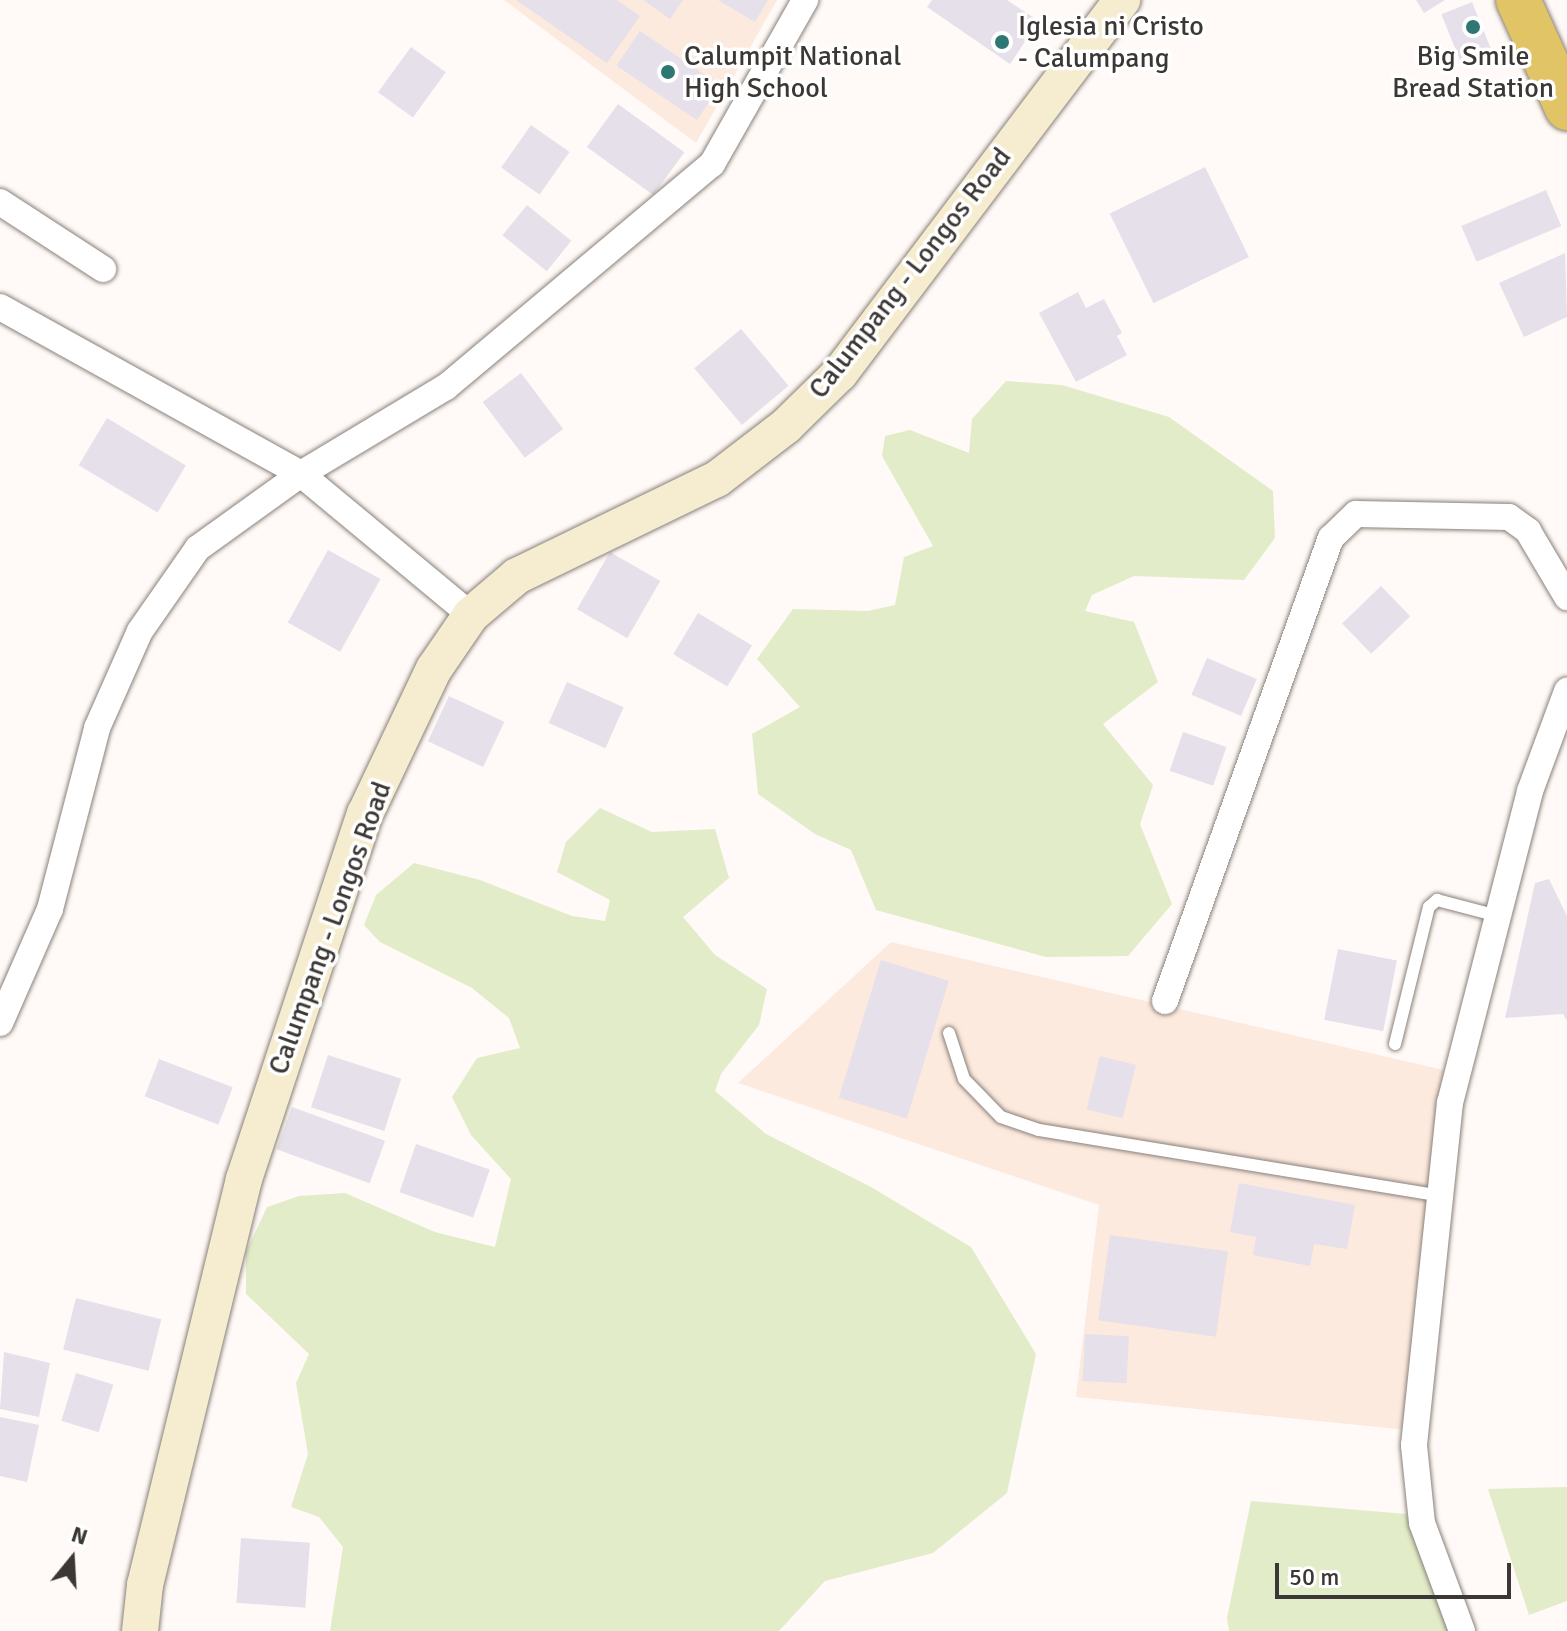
<!DOCTYPE html>
<html>
<head>
<meta charset="utf-8">
<style>
	body { margin:0 }
	#map { position:relative; width:1567px; height:1631px; overflow:hidden; background:#fffaf7; font-family:Signika,sans-serif }
	div>[style] { position:absolute }
	[style*='--x'] { left:calc(var(--x)*1px); top:calc(var(--y)*1px); width:calc(var(--w)*1px); rotate:calc(var(--a)*1deg) }
	.built>* { inset:0; background:#fdeade }
	.green>* { inset:0; background:#e2ecc8 }
	.building>* { inset:0; background:#e6e0ea; transform-origin:0 0 }
	.roads { filter:drop-shadow(0 0 2px #8a807a) drop-shadow(0 0 2px #8a807a) }
	.lane>* { height:12px; margin:-6px; padding:0 6px; transform-origin:6px; border-radius:6px; background:#fff }
	.street>* { height:26px; margin:-13px; padding:0 13px; transform-origin:13px; border-radius:13px; background:#fff }
	.secondary>* { height:36px; margin:-18px; padding:0 18px; transform-origin:18px; border-radius:18px; background:#f6edd1 }
	.highway>* { height:44px; margin:-22px; padding:0 22px; transform-origin:22px; border-radius:22px; background:#e1c465 }
	.dots>* { width:22px; height:22px; translate:-50% -50%; box-sizing:border-box; border:4px solid #fff; border-radius:50% }
	span { translate:-50% -50%; white-space:nowrap; text-align:center; line-height:1.15; -webkit-text-stroke:7px #fff; paint-order:stroke }
	.poi-label { font-size:28px; color:#3b3734 }
	.left { translate:0 -50%; text-align:left }
	.street-label { font-size:28px; color:#3b3734 }
	.north { position:absolute; left:32px; top:1519px; width:80px; height:80px; -webkit-text-stroke:6px #fff; paint-order:stroke; rotate:18deg; font-size:22px; font-weight:700; line-height:32px; text-align:center; color:#3b3734 }
	.north::after { content:''; display:block; margin:auto; width:28px; height:36px; background:#3b3734; clip-path:polygon(50% 0,100% 100%,50% 72%,0 100%) }
	.scale { position:absolute; left:1275px; top:1563px; width:236px; height:36px; box-sizing:border-box; border:4px solid #3b3734; border-top:0; padding-left:10px; font-size:24px; line-height:28px; white-space:nowrap; color:#3b3734; -webkit-text-stroke:6px #fff; paint-order:stroke }
</style>
</head>
<body>
<div id="map">
	<div class="built">
		<div style="clip-path:polygon(504px 0,777px 0,696px 143px)"></div>
		<div style="clip-path:polygon(891px 942px,1452px 1072px,1408px 1430px,1076px 1397px,1099px 1205px,738px 1083px)"></div>
	</div>
	<div class="green">
		<div style="clip-path:polygon(1006px 381px,1062px 385px,1169px 417px,1273px 491px,1275px 538px,1244px 580px,1134px 576px,1092px 595px,1085px 611px,1134px 622px,1158px 682px,1103px 724px,1153px 785px,1140px 824px,1172px 904px,1128px 956px,1046px 957px,876px 910px,851px 850px,815px 834px,758px 794px,752px 734px,800px 707px,757px 659px,793px 609px,868px 611px,895px 605px,904px 557px,933px 546px,882px 456px,885px 436px,910px 430px,969px 453px,972px 419px)"></div>
		<div style="clip-path:polygon(600px 808px,652px 832px,715px 829px,729px 878px,683px 917px,715px 955px,767px 989px,759px 1025px,721px 1074px,715px 1091px,766px 1134px,871px 1187px,971px 1247px,1036px 1354px,1007px 1493px,933px 1553px,825px 1581px,779px 1631px,330px 1631px,343px 1547px,319px 1517px,291px 1507px,308px 1454px,296px 1383px,309px 1354px,246px 1294px,246px 1252px,267px 1207px,299px 1196px,345px 1193px,435px 1232px,495px 1247px,511px 1179px,471px 1135px,452px 1097px,477px 1058px,520px 1048px,509px 1018px,472px 988px,380px 942px,364px 925px,376px 895px,414px 863px,480px 880px,572px 916px,605px 921px,610px 900px,557px 872px,566px 842px)"></div>
		<div style="clip-path:polygon(1567px 1487px,1567px 1601px,1529px 1615px,1488px 1489px)"></div>
		<div style="clip-path:polygon(1251px 1501px,1406px 1514px,1460px 1631px,1229px 1631px,1227px 1618px)"></div>
	</div>
	<div class="building">
		<div style="clip-path:polygon(516px 0,617px 0,640px 16px,607px 63px)"></div>
		<div style="clip-path:polygon(643px 0,683px 0,670px 19px)"></div>
		<div style="clip-path:polygon(718px 0,768px 0,755px 22px)"></div>
		<div style="clip-path:polygon(932px 0,1007px 0,1039px 21px,1010px 64px,927px 7px)"></div>
		<div style="clip-path:polygon(1416px 0,1445px 0,1424px 13px)"></div>
		<div style="left:1472px;top:2px;width:52px;height:33px;rotate:68deg"></div>
		<div style="left:640px;top:31px;width:97px;height:42px;rotate:34deg"></div>
		<div style="left:411px;top:47px;width:43px;height:56px;rotate:36deg"></div>
		<div style="left:618px;top:104px;width:82px;height:53px;rotate:36deg"></div>
		<div style="left:531px;top:125px;width:47px;height:52px;rotate:35deg"></div>
		<div style="left:1205px;top:167px;width:100px;height:106px;rotate:64deg"></div>
		<div style="left:1546px;top:190px;width:39px;height:92px;rotate:67deg"></div>
		<div style="left:527px;top:205px;width:57px;height:39px;rotate:39deg"></div>
		<div style="clip-path:polygon(1565px 253px,1567px 317px,1524px 337px,1499px 283px)"></div>
		<div style="clip-path:polygon(1078px 292px,1086px 308px,1104px 299px,1122px 333px,1117px 336px,1127px 355px,1076px 382px,1039px 313px)"></div>
		<div style="left:741px;top:329px;width:74px;height:61px;rotate:50deg"></div>
		<div style="left:521px;top:373px;width:70px;height:48px;rotate:53deg"></div>
		<div style="left:107px;top:418px;width:92px;height:55px;rotate:31deg"></div>
		<div style="left:328px;top:550px;width:60px;height:83px;rotate:29deg"></div>
		<div style="left:610px;top:552px;width:58px;height:66px;rotate:30deg"></div>
		<div style="left:1381px;top:586px;width:42px;height:54px;rotate:46deg"></div>
		<div style="left:698px;top:613px;width:63px;height:48px;rotate:31deg"></div>
		<div style="left:1207px;top:658px;width:54px;height:40px;rotate:23deg"></div>
		<div style="left:567px;top:682px;width:62px;height:45px;rotate:24deg"></div>
		<div style="left:449px;top:696px;width:61px;height:50px;rotate:25deg"></div>
		<div style="left:1183px;top:732px;width:46px;height:41px;rotate:19deg"></div>
		<div style="clip-path:polygon(1549px 879px,1567px 916px,1567px 1021px,1563px 1014px,1505px 1018px,1535px 883px)"></div>
		<div style="left:1338px;top:949px;width:60px;height:72px;rotate:11deg"></div>
		<div style="left:881px;top:960px;width:71px;height:144px;rotate:17deg"></div>
		<div style="left:328px;top:1055px;width:77px;height:55px;rotate:18deg"></div>
		<div style="left:1100px;top:1056px;width:37px;height:55px;rotate:14deg"></div>
		<div style="left:159px;top:1059px;width:79px;height:40px;rotate:21deg"></div>
		<div style="left:292px;top:1107px;width:99px;height:45px;rotate:20deg"></div>
		<div style="left:416px;top:1144px;width:78px;height:51px;rotate:19deg"></div>
		<div style="clip-path:polygon(1239px 1183px,1355px 1205px,1347px 1249px,1314px 1244px,1310px 1266px,1253px 1255px,1256px 1237px,1230px 1232px)"></div>
		<div style="left:1110px;top:1235px;width:119px;height:86px;rotate:8deg"></div>
		<div style="left:76px;top:1298px;width:88px;height:53px;rotate:14deg"></div>
		<div style="left:1085px;top:1334px;width:44px;height:47px;rotate:3deg"></div>
		<div style="clip-path:polygon(4px 1352px,50px 1363px,39px 1417px,0 1409px)"></div>
		<div style="left:76px;top:1373px;width:39px;height:50px;rotate:17deg"></div>
		<div style="clip-path:polygon(0 1417px,39px 1425px,27px 1482px,0 1476px)"></div>
		<div style="left:241px;top:1538px;width:69px;height:65px;rotate:4deg"></div>
	</div>
	<div class="roads">
		<div class="lane">
			<div style="--x:949;--y:1033;--w:48;--a:71.9"></div>
			<div style="--x:964;--y:1079;--w:53;--a:45.8"></div>
			<div style="--x:1001;--y:1117;--w:40;--a:18.9"></div>
			<div style="--x:1039;--y:1130;--w:406;--a:9.3"></div>
			<div style="--x:1395;--y:1044;--w:141;--a:-76.1"></div>
			<div style="--x:1429;--y:907;--w:11;--a:-41"></div>
			<div style="--x:1437;--y:900;--w:63;--a:14.7"></div>
		</div>
		<div class="street">
			<div style="--x:0;--y:202;--w:123;--a:33"></div>
			<div style="--x:0;--y:307;--w:344;--a:29"></div>
			<div style="--x:301;--y:474;--w:221;--a:39.7"></div>
			<div style="--x:1165;--y:1001;--w:492;--a:-70.3"></div>
			<div style="--x:1331;--y:538;--w:35;--a:-44"></div>
			<div style="--x:1356;--y:514;--w:153;--a:1.1"></div>
			<div style="--x:1509;--y:517;--w:24;--a:36"></div>
			<div style="--x:1528;--y:531;--w:77;--a:59.4"></div>
			<div style="--x:0;--y:1023;--w:124;--a:-66.3"></div>
			<div style="--x:50;--y:909;--w:187;--a:-75.4"></div>
			<div style="--x:97;--y:728;--w:106;--a:-66.1"></div>
			<div style="--x:140;--y:631;--w:101;--a:-55.1"></div>
			<div style="--x:198;--y:548;--w:127;--a:-35.7"></div>
			<div style="--x:301;--y:474;--w:169;--a:-31"></div>
			<div style="--x:446;--y:387;--w:347;--a:-40"></div>
			<div style="--x:712;--y:164;--w:189;--a:-60.4"></div>
			<div style="--x:1462;--y:1631;--w:115;--a:-110.3"></div>
			<div style="--x:1422;--y:1523;--w:78;--a:-95.9"></div>
			<div style="--x:1414;--y:1445;--w:344;--a:-84"></div>
			<div style="--x:1450;--y:1103;--w:322;--a:-75.6"></div>
			<div style="--x:1530;--y:791;--w:107;--a:-69.7"></div>
		</div>
		<div class="secondary">
			<div style="--x:140;--y:1631;--w:46;--a:-83.8"></div>
			<div style="--x:145;--y:1585;--w:418;--a:-76.3"></div>
			<div style="--x:244;--y:1179;--w:385;--a:-71.7"></div>
			<div style="--x:365;--y:814;--w:161;--a:-64.6"></div>
			<div style="--x:434;--y:669;--w:65;--a:-55.6"></div>
			<div style="--x:471;--y:615;--w:60;--a:-40.3"></div>
			<div style="--x:517;--y:576;--w:222;--a:-25.9"></div>
			<div style="--x:717;--y:479;--w:87;--a:-37.5"></div>
			<div style="--x:786;--y:426;--w:76;--a:-44.5"></div>
			<div style="--x:840;--y:373;--w:468;--a:-52.9"></div>
		</div>
		<div class="highway">
			<div style="--x:1518;--y:0;--w:119;--a:65.6"></div>
		</div>
	</div>
	<div class="dots">
		<div style="left:1473px;top:27px;background:#2e7772"></div>
		<div style="left:1002px;top:42px;background:#2e7772"></div>
		<div style="left:668px;top:72px;background:#2e7772"></div>
	</div>
	<div class="poi-label">
		<span class="left" style="left:1018px;top:42px">Iglesia ni Cristo<br>- Calumpang</span>
		<span class="left" style="left:684px;top:72px">Calumpit National<br>High School</span>
		<span style="left:1473px;top:72px">Big Smile<br>Bread Station</span>
	</div>
	<div class="street-label">
		<span style="left:910px;top:273px;rotate:-52deg">Calumpang - Longos Road</span>
		<span style="left:330px;top:928px;rotate:-70deg">Calumpang - Longos Road</span>
	</div>
	<div class="north">N</div>
	<div class="scale">50 m</div>
</div>
</body>
</html>
